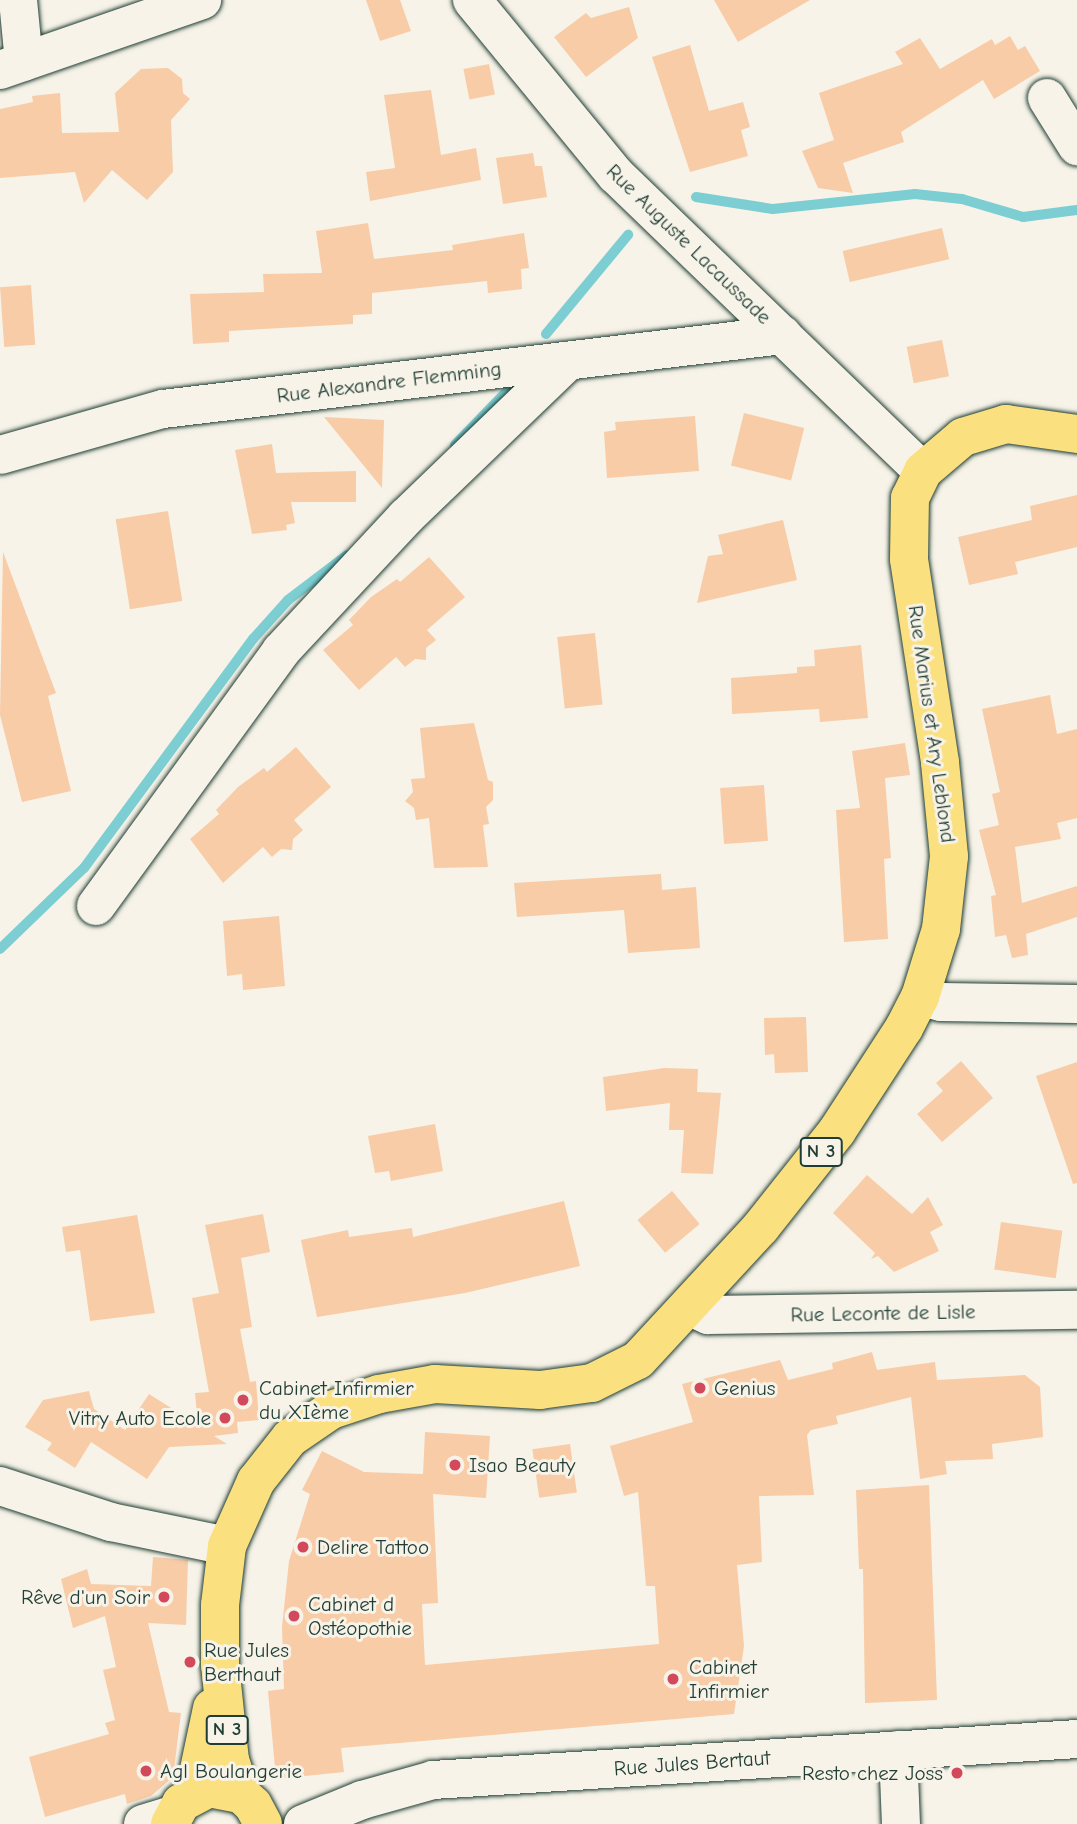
<!DOCTYPE html>
<html>
<head>
<meta charset="utf-8">
<style>
	body { margin:0 }
	#map { position:relative; width:1077px; height:1824px; overflow:hidden; background:#f7f3e8; font-family:"Comic Neue",sans-serif }
	div>[style] { position:absolute }
	[style*='--x'] { left:calc(var(--x)*1px); top:calc(var(--y)*1px); width:calc(var(--w)*1px); rotate:calc(var(--a)*1deg) }
	.stream>* { height:10px; margin:-5px; padding:0 5px; transform-origin:5px; border-radius:5px; background:#7dced3 }
	.building>* { inset:0; background:#f8cca7; transform-origin:0 0 }
	.roads { filter:drop-shadow(0 0 2px #1f3d34) drop-shadow(0 0 2px #1f3d34) }
	.minor>* { height:38px; margin:-19px; padding:0 19px; transform-origin:19px; border-radius:19px; background:#f7f3e8 }
	.major>* { height:38px; margin:-19px; padding:0 19px; transform-origin:19px; border-radius:19px; background:#fbe080 }
	.dots>* { width:19px; height:19px; translate:-50% -50%; box-sizing:border-box; border:4px solid #f7f3e8; border-radius:50% }
	span { translate:-50% -50%; white-space:nowrap; text-align:center; line-height:1.15; -webkit-text-stroke:6px #f7f3e8; paint-order:stroke }
	.shield-label span { padding:2px 5px; background:#f7f3e8; border:2px solid; border-radius:5px; -webkit-text-stroke-width:0 }
	.shield-label { font-size:19px; color:#1f3d34; font-weight:700 }
	.street-label { font-size:21px; color:#1f3d34 }
	.poi-label { font-size:21px; color:#1f3d34 }
	.left { translate:0 -50%; text-align:left }
	.right { translate:-100% -50%; text-align:right }
</style>
</head>
<body>
<div id="map">
	<div class="stream">
		<div style="--x:696;--y:197;--w:78;--a:8.9"></div>
		<div style="--x:773;--y:209;--w:143;--a:-6"></div>
		<div style="--x:915;--y:194;--w:47;--a:6.1"></div>
		<div style="--x:962;--y:199;--w:64;--a:16.4"></div>
		<div style="--x:1023;--y:217;--w:54;--a:-7.4"></div>
		<div style="--x:546;--y:334;--w:129;--a:-50.4"></div>
		<div style="--x:455;--y:445;--w:75;--a:-46.1"></div>
		<div style="--x:0;--y:949;--w:117;--a:-44"></div>
		<div style="--x:84;--y:868;--w:285;--a:-53.6"></div>
		<div style="--x:253;--y:639;--w:52;--a:-48.1"></div>
		<div style="--x:288;--y:600;--w:74;--a:-37.3"></div>
	</div>
	<div class="building">
		<div style="clip-path:polygon(366px 0,400px 0,411px 31px,380px 41px)"></div>
		<div style="clip-path:polygon(714px 0,810px 0,738px 42px)"></div>
		<div style="clip-path:polygon(629px 7px,638px 38px,586px 77px,554px 37px,586px 13px,591px 18px)"></div>
		<div style="clip-path:polygon(1010px 36px,1018px 50px,1025px 46px,1040px 71px,994px 99px,983px 80px,901px 132px,904px 142px,843px 163px,853px 193px,818px 188px,802px 151px,834px 140px,819px 93px,903px 64px,895px 52px,920px 38px,940px 69px,992px 39px,995px 45px)"></div>
		<div style="clip-path:polygon(690px 45px,709px 111px,743px 102px,750px 127px,741px 130px,748px 156px,690px 172px,652px 57px)"></div>
		<div style="left:489px;top:64px;width:31px;height:26px;rotate:79deg"></div>
		<div style="clip-path:polygon(168px 68px,182px 79px,183px 93px,190px 99px,171px 120px,173px 172px,147px 200px,112px 170px,84px 203px,75px 172px,0 178px,0 109px,33px 102px,32px 96px,60px 93px,62px 133px,119px 132px,115px 93px,141px 69px)"></div>
		<div style="clip-path:polygon(431px 90px,441px 155px,476px 148px,481px 180px,370px 201px,366px 172px,395px 168px,384px 95px)"></div>
		<div style="clip-path:polygon(533px 153px,535px 166px,542px 166px,547px 197px,503px 204px,496px 158px)"></div>
		<div style="clip-path:polygon(368px 223px,374px 259px,453px 250px,452px 245px,524px 233px,529px 268px,521px 269px,522px 289px,488px 293px,487px 281px,372px 293px,372px 314px,353px 315px,353px 324px,229px 331px,229px 342px,193px 344px,190px 294px,264px 292px,263px 274px,322px 273px,316px 231px)"></div>
		<div style="left:942px;top:228px;width:32px;height:102px;rotate:77deg"></div>
		<div style="left:31px;top:285px;width:60px;height:31px;rotate:86deg"></div>
		<div style="left:942px;top:340px;width:37px;height:36px;rotate:79deg"></div>
		<div style="left:744px;top:413px;width:62px;height:54px;rotate:14deg"></div>
		<div style="clip-path:polygon(695px 416px,699px 471px,607px 478px,604px 432px,616px 430px,615px 422px)"></div>
		<div style="clip-path:polygon(324px 417px,384px 420px,382px 488px)"></div>
		<div style="clip-path:polygon(272px 444px,276px 473px,356px 471px,356px 502px,291px 502px,295px 523px,286px 525px,287px 530px,252px 534px,235px 450px)"></div>
		<div style="clip-path:polygon(1077px 495px,1077px 547px,1015px 562px,1018px 574px,969px 585px,958px 537px,1032px 520px,1030px 506px)"></div>
		<div style="left:168px;top:511px;width:91px;height:53px;rotate:81deg"></div>
		<div style="clip-path:polygon(783px 520px,797px 580px,697px 603px,708px 556px,723px 554px,718px 535px)"></div>
		<div style="clip-path:polygon(3px 552px,56px 693px,48px 696px,71px 791px,22px 802px,0 715px)"></div>
		<div style="clip-path:polygon(429px 557px,465px 597px,427px 630px,436px 640px,426px 648px,426px 660px,415px 659px,405px 667px,396px 657px,359px 690px,323px 650px,353px 625px,349px 620px,371px 597px,397px 579px,400px 582px)"></div>
		<div style="left:595px;top:633px;width:72px;height:38px;rotate:84deg"></div>
		<div style="clip-path:polygon(861px 645px,868px 718px,820px 722px,819px 709px,732px 714px,731px 678px,797px 673px,797px 667px,815px 666px,814px 650px)"></div>
		<div style="clip-path:polygon(1050px 695px,1057px 734px,1077px 729px,1077px 818px,1057px 823px,1061px 839px,1015px 847px,1022px 903px,1077px 886px,1077px 917px,1026px 934px,1028px 955px,1012px 958px,1006px 935px,995px 937px,991px 896px,996px 895px,979px 830px,999px 825px,992px 794px,1000px 792px,982px 709px)"></div>
		<div style="clip-path:polygon(474px 723px,488px 780px,493px 782px,493px 800px,486px 807px,489px 824px,483px 825px,488px 867px,434px 868px,429px 818px,416px 820px,414px 808px,405px 801px,413px 792px,411px 779px,425px 778px,420px 728px)"></div>
		<div style="clip-path:polygon(905px 743px,910px 775px,885px 778px,891px 858px,884px 859px,888px 939px,844px 942px,836px 810px,860px 808px,852px 751px)"></div>
		<div style="clip-path:polygon(296px 747px,331px 787px,294px 820px,303px 830px,293px 839px,292px 850px,281px 849px,272px 857px,263px 847px,223px 883px,190px 839px,219px 814px,216px 810px,238px 787px,264px 768px,267px 772px)"></div>
		<div style="left:764px;top:785px;width:56px;height:44px;rotate:86deg"></div>
		<div style="clip-path:polygon(661px 874px,662px 890px,696px 887px,700px 948px,628px 953px,624px 910px,517px 917px,514px 883px)"></div>
		<div style="clip-path:polygon(279px 916px,285px 986px,243px 990px,242px 974px,227px 976px,223px 921px)"></div>
		<div style="clip-path:polygon(806px 1017px,808px 1072px,775px 1073px,774px 1054px,765px 1055px,764px 1018px)"></div>
		<div style="clip-path:polygon(961px 1061px,993px 1098px,942px 1142px,917px 1114px,943px 1091px,936px 1083px)"></div>
		<div style="clip-path:polygon(1077px 1062px,1077px 1183px,1073px 1184px,1036px 1076px)"></div>
		<div style="clip-path:polygon(664px 1068px,698px 1069px,697px 1092px,721px 1093px,713px 1174px,681px 1173px,684px 1130px,669px 1130px,670px 1103px,606px 1111px,603px 1077px)"></div>
		<div style="clip-path:polygon(435px 1124px,443px 1171px,391px 1181px,389px 1171px,375px 1173px,368px 1136px)"></div>
		<div style="clip-path:polygon(867px 1175px,912px 1214px,928px 1197px,943px 1225px,930px 1232px,939px 1251px,894px 1272px,878px 1256px,871px 1259px,875px 1253px,833px 1213px)"></div>
		<div style="left:672px;top:1191px;width:43px;height:45px;rotate:50deg"></div>
		<div style="clip-path:polygon(564px 1201px,580px 1266px,465px 1293px,317px 1317px,301px 1240px,348px 1230px,349px 1237px,412px 1228px,413px 1237px)"></div>
		<div style="clip-path:polygon(263px 1214px,270px 1252px,241px 1258px,252px 1327px,240px 1329px,250px 1382px,256px 1381px,259px 1420px,237px 1422px,238px 1433px,214px 1436px,227px 1444px,169px 1447px,147px 1479px,91px 1442px,75px 1468px,47px 1450px,52px 1443px,25px 1427px,43px 1400px,89px 1391px,94px 1409px,125px 1430px,149px 1394px,198px 1425px,195px 1393px,209px 1392px,192px 1298px,219px 1293px,205px 1225px)"></div>
		<div style="clip-path:polygon(137px 1215px,155px 1313px,90px 1321px,80px 1250px,66px 1252px,62px 1227px)"></div>
		<div style="left:1001px;top:1222px;width:62px;height:48px;rotate:8deg"></div>
		<div style="clip-path:polygon(872px 1352px,877px 1370px,935px 1362px,937px 1380px,1025px 1375px,1040px 1387px,1043px 1437px,992px 1444px,993px 1459px,945px 1461px,947px 1474px,920px 1479px,911px 1397px,836px 1416px,838px 1424px,811px 1430px,807px 1435px,814px 1495px,759px 1496px,762px 1562px,737px 1565px,744px 1646px,734px 1714px,341px 1748px,344px 1772px,276px 1779px,268px 1691px,284px 1689px,282px 1627px,289px 1561px,310px 1494px,302px 1490px,322px 1451px,364px 1472px,423px 1474px,425px 1432px,490px 1436px,486px 1498px,433px 1494px,438px 1603px,422px 1604px,425px 1665px,659px 1644px,655px 1586px,646px 1586px,638px 1492px,624px 1496px,610px 1446px,693px 1422px,682px 1384px,780px 1360px,788px 1380px,833px 1369px,832px 1363px)"></div>
		<div style="left:570px;top:1444px;width:49px;height:38px;rotate:82deg"></div>
		<div style="clip-path:polygon(929px 1485px,937px 1700px,865px 1703px,863px 1569px,859px 1569px,856px 1490px)"></div>
		<div style="clip-path:polygon(153px 1557px,188px 1560px,186px 1625px,148px 1623px,169px 1712px,181px 1713px,173px 1777px,151px 1796px,127px 1804px,125px 1794px,45px 1817px,29px 1757px,109px 1734px,105px 1723px,115px 1720px,103px 1670px,116px 1667px,105px 1616px,73px 1628px,61px 1579px,87px 1569px,91px 1584px,151px 1586px)"></div>
	</div>
	<div class="roads">
		<div class="minor">
			<div style="--x:18;--y:0;--w:62;--a:84.5"></div>
			<div style="--x:472;--y:0;--w:227;--a:50.6"></div>
			<div style="--x:616;--y:175;--w:426;--a:44"></div>
			<div style="--x:0;--y:70;--w:214;--a:-19.1"></div>
			<div style="--x:1047;--y:98;--w:57;--a:58"></div>
			<div style="--x:0;--y:455;--w:169;--a:-15.8"></div>
			<div style="--x:163;--y:409;--w:624;--a:-6.81"></div>
			<div style="--x:96;--y:906;--w:315;--a:-54"></div>
			<div style="--x:281;--y:651;--w:183;--a:-47"></div>
			<div style="--x:406;--y:517;--w:225;--a:-43.9"></div>
			<div style="--x:920;--y:997;--w:22;--a:13"></div>
			<div style="--x:941;--y:1002;--w:136;--a:0.8"></div>
			<div style="--x:690;--y:1307;--w:20;--a:24"></div>
			<div style="--x:708;--y:1315;--w:369;--a:-0.8"></div>
			<div style="--x:0;--y:1486;--w:117;--a:18"></div>
			<div style="--x:111;--y:1522;--w:118;--a:11.7"></div>
			<div style="--x:898;--y:1750;--w:74;--a:87.7"></div>
			<div style="--x:143;--y:1824;--w:30;--a:-17"></div>
			<div style="--x:303;--y:1824;--w:64;--a:-22.1"></div>
			<div style="--x:362;--y:1800;--w:74;--a:-15.7"></div>
			<div style="--x:433;--y:1780;--w:645;--a:-3.64"></div>
		</div>
		<div class="major">
			<div style="--x:194;--y:1793;--w:87;--a:-78"></div>
			<div style="--x:241;--y:1794;--w:35;--a:-108"></div>
			<div style="--x:230;--y:1761;--w:97;--a:-95.9"></div>
			<div style="--x:220;--y:1665;--w:60;--a:-90"></div>
			<div style="--x:220;--y:1605;--w:59;--a:-83.2"></div>
			<div style="--x:227;--y:1546;--w:71;--a:-66"></div>
			<div style="--x:256;--y:1481;--w:55;--a:-51.7"></div>
			<div style="--x:290;--y:1438;--w:50;--a:-34.3"></div>
			<div style="--x:331;--y:1410;--w:51;--a:-18.4"></div>
			<div style="--x:379;--y:1394;--w:57;--a:-10.1"></div>
			<div style="--x:435;--y:1384;--w:105;--a:3.3"></div>
			<div style="--x:540;--y:1390;--w:52;--a:-7.7"></div>
			<div style="--x:592;--y:1383;--w:51;--a:-26.6"></div>
			<div style="--x:638;--y:1360;--w:181;--a:-47.2"></div>
			<div style="--x:761;--y:1227;--w:122;--a:-51.6"></div>
			<div style="--x:837;--y:1131;--w:123;--a:-57"></div>
			<div style="--x:904;--y:1028;--w:35;--a:-63"></div>
			<div style="--x:920;--y:997;--w:71;--a:-72.8"></div>
			<div style="--x:941;--y:929;--w:73;--a:-83.7"></div>
			<div style="--x:949;--y:856;--w:94;--a:-95.5"></div>
			<div style="--x:940;--y:762;--w:205;--a:-98.7"></div>
			<div style="--x:909;--y:559;--w:61;--a:-89.1"></div>
			<div style="--x:910;--y:498;--w:30;--a:-64"></div>
			<div style="--x:923;--y:471;--w:52;--a:-40.4"></div>
			<div style="--x:963;--y:437;--w:45;--a:-16.8"></div>
			<div style="--x:1006;--y:424;--w:72;--a:8"></div>
			<div style="--x:170;--y:1824;--w:24;--a:-62"></div>
			<div style="--x:181;--y:1803;--w:32;--a:-28"></div>
			<div style="--x:209;--y:1788;--w:33;--a:11"></div>
			<div style="--x:241;--y:1794;--w:16;--a:43"></div>
			<div style="--x:253;--y:1805;--w:21;--a:62"></div>
		</div>
	</div>
	<div class="dots">
		<div style="left:700px;top:1388px;background:#d1495b"></div>
		<div style="left:243px;top:1400px;background:#d1495b"></div>
		<div style="left:225px;top:1418px;background:#d1495b"></div>
		<div style="left:455px;top:1465px;background:#d1495b"></div>
		<div style="left:303px;top:1547px;background:#d1495b"></div>
		<div style="left:164px;top:1597px;background:#d1495b"></div>
		<div style="left:294px;top:1616px;background:#d1495b"></div>
		<div style="left:190px;top:1662px;background:#d1495b"></div>
		<div style="left:673px;top:1679px;background:#d1495b"></div>
		<div style="left:146px;top:1771px;background:#d1495b"></div>
		<div style="left:957px;top:1773px;background:#d1495b"></div>
	</div>
	<div class="shield-label">
		<span style="left:821px;top:1152px">N 3</span>
		<span style="left:227px;top:1730px">N 3</span>
	</div>
	<div class="street-label">
		<span style="left:689px;top:244px;rotate:44deg">Rue Auguste Lacaussade</span>
		<span style="left:389px;top:382px;rotate:-7deg">Rue Alexandre Flemming</span>
		<span style="left:932px;top:724px;rotate:82deg">Rue Marius et Ary Leblond</span>
		<span style="left:883px;top:1313px;rotate:-1deg">Rue Leconte de Lisle</span>
		<span style="left:692px;top:1763px;rotate:-4deg">Rue Jules Bertaut</span>
	</div>
	<div class="poi-label">
		<span class="left" style="left:259px;top:1400px">Cabinet Infirmier<br>du XIème</span>
		<span class="left" style="left:714px;top:1388px">Genius</span>
		<span class="right" style="left:211px;top:1418px">Vitry Auto Ecole</span>
		<span class="left" style="left:469px;top:1465px">Isao Beauty</span>
		<span class="left" style="left:317px;top:1547px">Delire Tattoo</span>
		<span class="right" style="left:150px;top:1597px">Rêve d'un Soir</span>
		<span class="left" style="left:308px;top:1616px">Cabinet d<br>Ostéopothie</span>
		<span class="left" style="left:204px;top:1662px">Rue Jules<br>Berthaut</span>
		<span class="left" style="left:689px;top:1679px">Cabinet<br>Infirmier</span>
		<span class="left" style="left:160px;top:1771px">Agl Boulangerie</span>
		<span class="right" style="left:943px;top:1773px">Resto chez Joss</span>
	</div>
</div>
</body>
</html>
